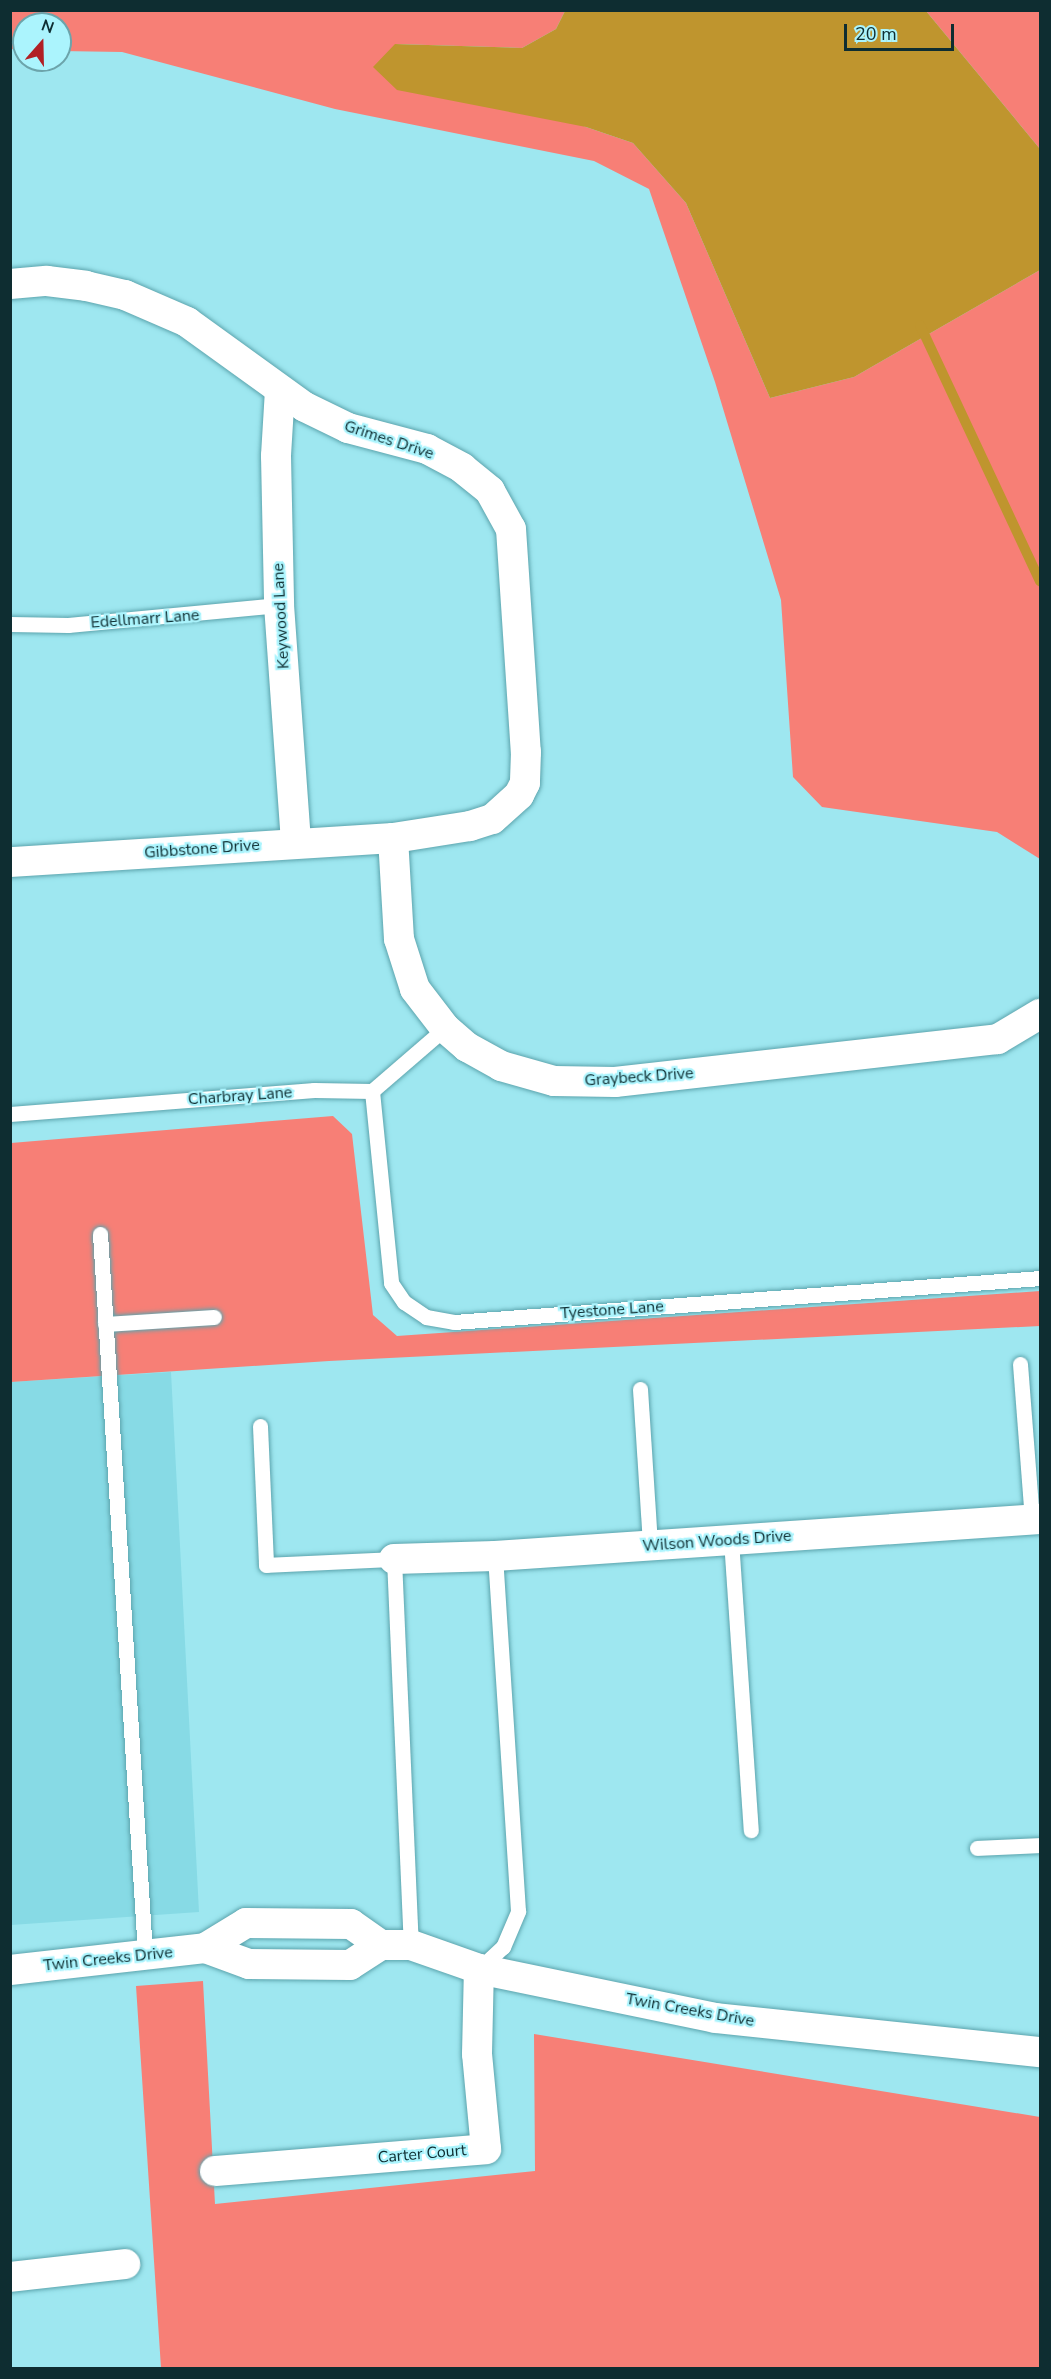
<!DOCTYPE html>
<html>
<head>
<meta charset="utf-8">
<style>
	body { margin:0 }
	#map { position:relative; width:1051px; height:2379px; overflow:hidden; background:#9ee7f0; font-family:"Nunito Sans",sans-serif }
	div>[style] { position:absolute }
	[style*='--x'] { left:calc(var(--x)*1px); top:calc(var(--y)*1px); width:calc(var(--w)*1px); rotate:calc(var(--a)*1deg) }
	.built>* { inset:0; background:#87dae5 }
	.green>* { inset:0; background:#f77f76 }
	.water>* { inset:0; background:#bf952e }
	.stream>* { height:10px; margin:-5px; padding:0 5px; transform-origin:5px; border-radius:5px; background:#bf952e }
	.roads { filter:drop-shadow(0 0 2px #5ca4ad) drop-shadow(0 0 2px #5ca4ad) }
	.lane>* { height:15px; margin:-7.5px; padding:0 7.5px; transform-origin:7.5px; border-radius:7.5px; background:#fff }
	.street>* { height:30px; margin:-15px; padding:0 15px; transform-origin:15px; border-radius:15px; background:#fff }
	span { translate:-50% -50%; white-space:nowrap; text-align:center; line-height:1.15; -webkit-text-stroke:4.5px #abf4fd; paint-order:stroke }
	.street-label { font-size:16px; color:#0e2d31 }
	.frame { position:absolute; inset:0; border:12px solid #0e2d31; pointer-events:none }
	.north { position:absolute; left:12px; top:12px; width:60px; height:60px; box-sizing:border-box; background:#abf4fd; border:2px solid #6ca4ab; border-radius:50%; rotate:20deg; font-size:16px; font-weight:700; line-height:24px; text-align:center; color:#0e2d31 }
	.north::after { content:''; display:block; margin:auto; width:21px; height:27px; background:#b12025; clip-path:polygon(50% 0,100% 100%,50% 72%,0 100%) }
	.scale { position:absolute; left:844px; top:24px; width:110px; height:27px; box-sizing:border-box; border:3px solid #0e2d31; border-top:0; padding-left:8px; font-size:18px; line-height:21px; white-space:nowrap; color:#0e2d31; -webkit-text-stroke:4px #abf4fd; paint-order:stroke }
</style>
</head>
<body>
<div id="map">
	<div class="built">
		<div style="clip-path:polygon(171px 1372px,199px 1912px,11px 1925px,11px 1382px)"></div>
	</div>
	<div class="green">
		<div style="clip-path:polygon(11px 11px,565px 11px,556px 29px,522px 48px,395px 44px,586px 127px,633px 143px,686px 203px,770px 398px,854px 377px,1040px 270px,1040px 859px,997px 832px,822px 807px,793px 777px,781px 600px,715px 382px,649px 189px,594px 161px,335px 109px,122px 52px,60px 51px,60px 24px,24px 24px,24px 50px,11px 49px)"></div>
		<div style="clip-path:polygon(926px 11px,1040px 11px,1040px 149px)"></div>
		<div style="clip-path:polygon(333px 1116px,352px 1134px,373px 1315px,397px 1336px,1040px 1291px,1040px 1326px,329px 1361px,11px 1382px,11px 1143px)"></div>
		<div style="clip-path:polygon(203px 1981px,215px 2204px,535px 2171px,534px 2034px,1040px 2117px,1040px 2368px,161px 2368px,136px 1986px)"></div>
	</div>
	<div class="water">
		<div style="clip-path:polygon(565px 11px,926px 11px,1040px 149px,1040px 270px,854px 377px,770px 398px,686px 203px,633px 143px,586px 127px,397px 90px,373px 67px,395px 44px,522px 48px,556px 29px)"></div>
	</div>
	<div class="stream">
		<div style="--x:920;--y:325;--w:283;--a:64.9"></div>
	</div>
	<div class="roads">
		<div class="lane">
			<div style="--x:10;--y:624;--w:58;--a:1"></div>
			<div style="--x:68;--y:625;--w:212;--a:-5.4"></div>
			<div style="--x:372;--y:1091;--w:193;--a:84.3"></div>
			<div style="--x:391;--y:1283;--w:23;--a:56"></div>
			<div style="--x:404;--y:1302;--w:27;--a:34"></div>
			<div style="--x:426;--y:1317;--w:28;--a:10"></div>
			<div style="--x:454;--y:1322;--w:588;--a:-4.29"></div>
			<div style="--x:10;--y:1114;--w:305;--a:-4.5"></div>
			<div style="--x:314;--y:1090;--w:58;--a:1"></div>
			<div style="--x:372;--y:1091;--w:96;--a:-40.8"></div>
			<div style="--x:100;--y:1234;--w:721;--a:86.42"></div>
			<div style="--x:105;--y:1324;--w:109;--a:-3.7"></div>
			<div style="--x:1020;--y:1364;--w:156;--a:85.6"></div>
			<div style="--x:640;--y:1389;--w:156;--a:86.3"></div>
			<div style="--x:260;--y:1426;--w:139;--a:87.5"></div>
			<div style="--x:266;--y:1565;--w:128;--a:-2.7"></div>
			<div style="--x:394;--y:1559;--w:386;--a:87.5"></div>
			<div style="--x:731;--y:1540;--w:291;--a:86.1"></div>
			<div style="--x:977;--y:1848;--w:63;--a:-2.7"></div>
			<div style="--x:479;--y:1969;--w:33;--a:-43"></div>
			<div style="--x:503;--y:1947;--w:39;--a:-67"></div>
			<div style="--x:518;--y:1911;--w:356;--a:-93.7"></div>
		</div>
		<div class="street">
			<div style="--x:10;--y:284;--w:37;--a:-5"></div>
			<div style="--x:47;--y:281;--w:39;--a:7"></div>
			<div style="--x:86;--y:286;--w:40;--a:13"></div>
			<div style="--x:125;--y:295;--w:68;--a:23.5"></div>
			<div style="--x:187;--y:322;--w:145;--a:35.8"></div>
			<div style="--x:305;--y:407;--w:48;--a:26"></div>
			<div style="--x:348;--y:428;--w:82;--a:14.9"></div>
			<div style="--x:427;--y:449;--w:40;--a:28"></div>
			<div style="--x:462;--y:468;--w:36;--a:39"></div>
			<div style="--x:490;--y:491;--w:43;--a:61.1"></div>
			<div style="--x:511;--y:529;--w:224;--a:86.2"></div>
			<div style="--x:526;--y:752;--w:31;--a:92"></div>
			<div style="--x:525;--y:783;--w:13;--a:117"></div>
			<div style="--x:519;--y:795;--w:36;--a:138"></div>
			<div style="--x:492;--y:819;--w:23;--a:162"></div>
			<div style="--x:470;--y:826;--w:78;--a:171.1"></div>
			<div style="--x:393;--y:838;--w:384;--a:176.4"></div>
			<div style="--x:280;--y:390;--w:66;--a:93.5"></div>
			<div style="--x:276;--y:456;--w:149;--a:88.8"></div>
			<div style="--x:279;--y:605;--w:238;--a:85.9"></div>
			<div style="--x:393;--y:838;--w:101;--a:86.6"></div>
			<div style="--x:399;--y:939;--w:52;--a:72.3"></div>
			<div style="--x:415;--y:989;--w:49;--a:52.4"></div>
			<div style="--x:445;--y:1028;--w:29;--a:41"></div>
			<div style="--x:467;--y:1047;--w:39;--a:29"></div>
			<div style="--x:501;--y:1066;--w:55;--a:15.8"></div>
			<div style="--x:554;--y:1081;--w:61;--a:0.9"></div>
			<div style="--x:615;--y:1082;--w:385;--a:-6.4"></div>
			<div style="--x:998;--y:1039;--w:49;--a:-30.8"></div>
			<div style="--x:394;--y:1559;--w:101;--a:-1.7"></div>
			<div style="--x:495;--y:1556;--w:546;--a:-3.88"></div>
			<div style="--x:205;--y:1948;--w:47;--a:20"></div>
			<div style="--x:249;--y:1964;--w:101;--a:0.6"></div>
			<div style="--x:350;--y:1965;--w:37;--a:-33"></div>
			<div style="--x:381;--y:1945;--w:30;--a:0"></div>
			<div style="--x:411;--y:1945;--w:72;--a:19.4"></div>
			<div style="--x:479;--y:1969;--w:241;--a:11.7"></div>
			<div style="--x:715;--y:2018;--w:327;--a:6"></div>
			<div style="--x:10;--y:1970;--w:196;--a:-6.4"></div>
			<div style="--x:205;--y:1948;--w:48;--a:-31.4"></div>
			<div style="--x:246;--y:1923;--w:105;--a:0.5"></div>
			<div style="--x:351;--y:1924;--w:37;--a:35"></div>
			<div style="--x:215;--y:2171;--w:272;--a:-4.6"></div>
			<div style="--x:486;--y:2149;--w:95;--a:-95.4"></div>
			<div style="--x:477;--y:2054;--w:85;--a:-88.7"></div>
			<div style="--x:10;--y:2277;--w:116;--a:-6.4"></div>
		</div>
	</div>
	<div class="street-label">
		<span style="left:389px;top:440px;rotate:18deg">Grimes Drive</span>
		<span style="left:281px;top:616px;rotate:-93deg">Keywood Lane</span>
		<span style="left:145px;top:619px;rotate:-4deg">Edellmarr Lane</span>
		<span style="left:202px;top:849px;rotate:-4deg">Gibbstone Drive</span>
		<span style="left:639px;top:1077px;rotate:-4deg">Graybeck Drive</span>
		<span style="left:240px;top:1096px;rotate:-4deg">Charbray Lane</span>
		<span style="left:612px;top:1310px;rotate:-4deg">Tyestone Lane</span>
		<span style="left:717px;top:1541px;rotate:-4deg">Wilson Woods Drive</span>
		<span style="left:108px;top:1959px;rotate:-6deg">Twin Creeks Drive</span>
		<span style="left:690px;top:2010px;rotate:10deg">Twin Creeks Drive</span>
		<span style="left:422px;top:2154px;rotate:-5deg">Carter Court</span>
	</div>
	<div class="frame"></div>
	<div class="north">N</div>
	<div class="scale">20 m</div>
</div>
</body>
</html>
